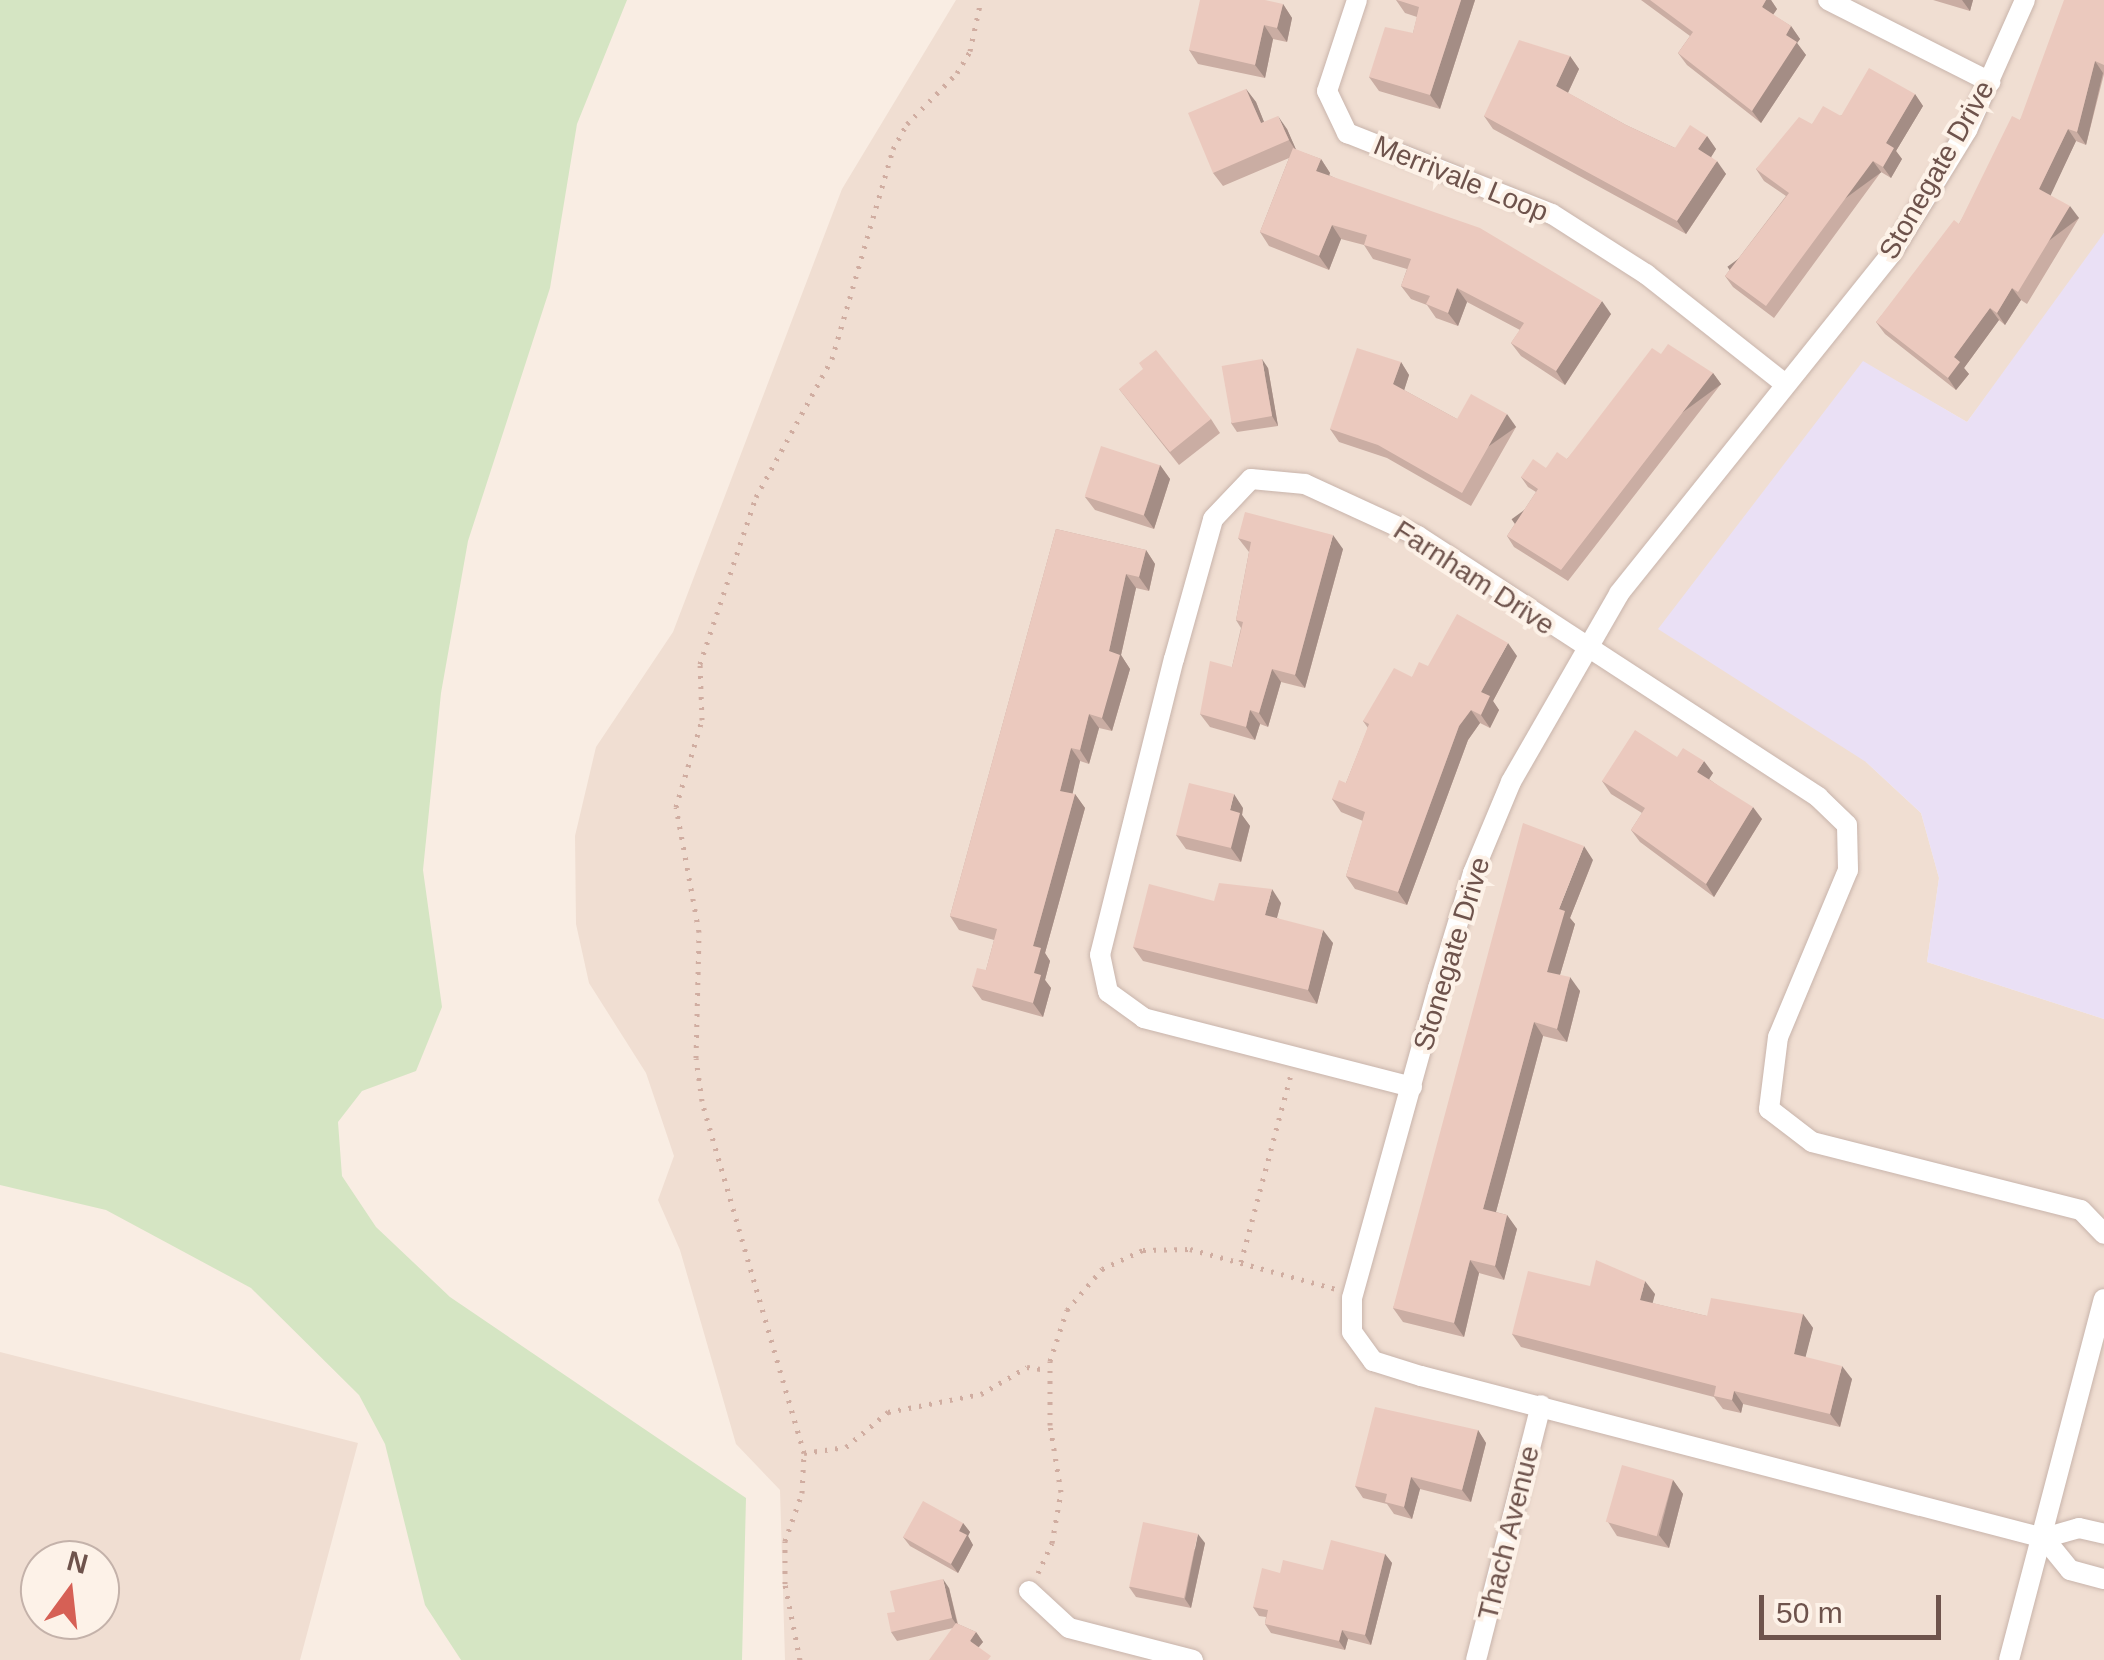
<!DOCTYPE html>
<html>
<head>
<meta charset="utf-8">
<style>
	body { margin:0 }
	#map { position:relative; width:2104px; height:1660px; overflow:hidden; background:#f9ede3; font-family:Arial,sans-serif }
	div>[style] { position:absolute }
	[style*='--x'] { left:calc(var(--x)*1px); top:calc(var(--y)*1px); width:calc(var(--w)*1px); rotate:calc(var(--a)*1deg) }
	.residential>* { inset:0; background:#f0ded2 }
	.education>* { inset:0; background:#eae0f5 }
	.green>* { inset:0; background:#d5e5c3 }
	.path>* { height:5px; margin-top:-2.5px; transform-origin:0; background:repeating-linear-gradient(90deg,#d0ada1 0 2.5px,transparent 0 10.5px) }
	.roads { filter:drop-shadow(0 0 2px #c8b4ab) drop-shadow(0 0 2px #c8b4ab) }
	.minor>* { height:20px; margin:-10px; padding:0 10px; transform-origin:10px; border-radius:10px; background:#fff }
	.wall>* { inset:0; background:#caada3 }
	.shaded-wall>* { inset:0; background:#a48d85; transform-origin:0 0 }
	.building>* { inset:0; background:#ebc9be; transform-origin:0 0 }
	span { translate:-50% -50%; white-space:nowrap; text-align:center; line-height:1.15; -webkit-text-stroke:8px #fdf2e8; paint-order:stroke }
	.street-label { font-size:28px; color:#6e534c }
	.north { position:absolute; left:20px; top:1540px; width:100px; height:100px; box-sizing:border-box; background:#fdf2e8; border:2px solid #c4b2aa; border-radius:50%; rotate:15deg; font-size:28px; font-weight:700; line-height:40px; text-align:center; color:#6e534c }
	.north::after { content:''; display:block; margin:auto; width:35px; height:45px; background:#d66055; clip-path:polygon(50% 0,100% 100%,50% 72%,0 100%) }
	.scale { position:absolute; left:1759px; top:1595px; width:182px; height:45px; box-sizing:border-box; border:5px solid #6e534c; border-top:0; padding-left:12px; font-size:30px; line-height:35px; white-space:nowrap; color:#6e534c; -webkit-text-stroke:8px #fdf2e8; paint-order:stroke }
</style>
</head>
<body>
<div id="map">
	<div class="residential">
		<div style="clip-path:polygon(956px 0,2104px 0,2104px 233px,2096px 250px,1967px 422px,1863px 362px,1866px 762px,1921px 813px,1939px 878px,1927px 962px,2104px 1019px,2104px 1660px,785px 1660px,780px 1490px,736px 1444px,680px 1250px,658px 1200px,674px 1156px,646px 1073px,589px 983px,576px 924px,575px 836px,596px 747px,673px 632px,842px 189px)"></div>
		<div style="clip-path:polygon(evenodd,0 1352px,358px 1443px,300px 1660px,0 1660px,0 1352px,100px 1560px,100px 1620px,40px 1620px,40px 1560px,100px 1560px)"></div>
	</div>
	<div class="education">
		<div style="clip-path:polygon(2104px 233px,2104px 1019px,1927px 962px,1939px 878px,1921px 813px,1866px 762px,1658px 629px,1863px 361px,1967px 422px)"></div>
	</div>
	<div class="green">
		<div style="clip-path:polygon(0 0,627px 0,577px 124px,550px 288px,468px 541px,441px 693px,423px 870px,442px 1007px,416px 1071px,362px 1091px,338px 1122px,342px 1176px,376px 1227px,450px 1297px,746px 1498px,742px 1660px,461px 1660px,425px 1605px,385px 1444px,359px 1395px,251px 1288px,106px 1210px,0 1185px)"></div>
	</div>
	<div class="path">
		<div style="--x:1241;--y:1262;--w:195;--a:-75.1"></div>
		<div style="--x:804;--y:1453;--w:42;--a:-8.1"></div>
		<div style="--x:846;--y:1447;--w:55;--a:-39.8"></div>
		<div style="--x:888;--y:1412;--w:95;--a:-11"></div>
		<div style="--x:981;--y:1394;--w:53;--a:-30.4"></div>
		<div style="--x:1027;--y:1367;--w:21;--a:8"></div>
		<div style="--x:1038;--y:1573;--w:33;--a:-65"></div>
		<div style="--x:1052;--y:1543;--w:52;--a:-80"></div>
		<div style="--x:1061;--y:1492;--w:68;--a:-99.3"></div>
		<div style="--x:1050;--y:1425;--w:64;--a:-90"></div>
		<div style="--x:1050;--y:1361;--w:54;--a:-71.6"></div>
		<div style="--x:1067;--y:1310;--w:54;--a:-49.5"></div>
		<div style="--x:1102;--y:1269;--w:45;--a:-24.9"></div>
		<div style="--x:1143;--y:1250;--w:47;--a:-1.2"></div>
		<div style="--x:1190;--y:1249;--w:151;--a:15.3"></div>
		<div style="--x:800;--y:1660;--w:77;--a:-101.2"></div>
		<div style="--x:785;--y:1584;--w:43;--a:-90"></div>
		<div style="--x:785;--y:1541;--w:51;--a:-70.5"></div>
		<div style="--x:802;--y:1493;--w:40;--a:-87.1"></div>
		<div style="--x:804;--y:1453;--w:366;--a:-106.2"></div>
		<div style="--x:702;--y:1101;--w:43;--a:-97.9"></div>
		<div style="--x:696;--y:1058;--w:126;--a:-88.6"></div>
		<div style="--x:699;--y:932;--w:127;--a:-100.4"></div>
		<div style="--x:676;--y:807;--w:91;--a:-73.4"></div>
		<div style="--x:702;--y:720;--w:56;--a:-92"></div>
		<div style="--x:700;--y:664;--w:176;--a:-71.5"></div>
		<div style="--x:756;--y:497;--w:158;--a:-61.2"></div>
		<div style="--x:832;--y:359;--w:219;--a:-73.8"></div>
		<div style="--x:893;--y:149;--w:29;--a:-61"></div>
		<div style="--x:907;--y:124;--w:71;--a:-45.6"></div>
		<div style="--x:957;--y:73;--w:26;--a:-59"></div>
		<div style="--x:970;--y:51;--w:52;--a:-77.8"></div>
	</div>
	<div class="roads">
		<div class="minor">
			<div style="--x:1357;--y:0;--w:96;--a:108.2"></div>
			<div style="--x:1327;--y:91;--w:47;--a:64.5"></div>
			<div style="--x:1347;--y:133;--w:220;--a:21.6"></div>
			<div style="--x:1552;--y:214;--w:112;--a:32.6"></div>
			<div style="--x:1646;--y:274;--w:176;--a:38.3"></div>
			<div style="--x:1828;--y:0;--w:182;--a:26.8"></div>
			<div style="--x:2025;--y:0;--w:142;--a:114"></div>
			<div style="--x:1967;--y:130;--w:145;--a:121.5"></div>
			<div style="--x:1891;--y:254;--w:435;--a:128.7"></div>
			<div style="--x:1619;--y:594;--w:217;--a:119.9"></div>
			<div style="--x:1511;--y:782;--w:99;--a:112.7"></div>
			<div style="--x:1473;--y:873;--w:120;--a:106.9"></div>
			<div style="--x:1438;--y:988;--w:322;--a:105.5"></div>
			<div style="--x:1352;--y:1298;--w:34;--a:90"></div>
			<div style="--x:1352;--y:1332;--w:36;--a:54"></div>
			<div style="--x:1373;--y:1361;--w:50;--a:17.4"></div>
			<div style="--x:1421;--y:1376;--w:644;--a:14.58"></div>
			<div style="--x:2044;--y:1538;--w:36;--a:-16"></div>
			<div style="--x:2079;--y:1528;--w:26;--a:13"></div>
			<div style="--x:1412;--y:1087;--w:277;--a:-165.6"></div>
			<div style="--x:1144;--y:1018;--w:44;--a:-144.2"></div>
			<div style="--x:1108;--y:992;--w:38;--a:-102"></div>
			<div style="--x:1100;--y:955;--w:305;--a:-76"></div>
			<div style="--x:1174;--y:659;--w:145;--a:-74.4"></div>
			<div style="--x:1213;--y:519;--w:55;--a:-46.5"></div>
			<div style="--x:1251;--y:479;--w:54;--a:5.3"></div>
			<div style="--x:1305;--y:484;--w:124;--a:24.7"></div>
			<div style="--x:1418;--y:536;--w:478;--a:33.1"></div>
			<div style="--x:1818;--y:797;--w:40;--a:44"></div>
			<div style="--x:1847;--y:825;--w:45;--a:88.7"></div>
			<div style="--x:1848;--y:870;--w:181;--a:112.7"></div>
			<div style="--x:1778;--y:1037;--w:73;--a:97.1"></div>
			<div style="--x:1769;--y:1109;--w:54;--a:37.5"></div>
			<div style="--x:1812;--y:1142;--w:277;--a:14.2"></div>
			<div style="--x:2081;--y:1210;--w:33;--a:46"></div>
			<div style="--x:2044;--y:1538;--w:41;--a:50.9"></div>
			<div style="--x:2070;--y:1570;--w:35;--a:15"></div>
			<div style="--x:1029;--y:1591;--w:54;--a:42.8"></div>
			<div style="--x:1069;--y:1628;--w:128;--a:14.5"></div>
			<div style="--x:1476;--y:1660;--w:263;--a:-75.7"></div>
			<div style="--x:2009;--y:1660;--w:373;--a:-75.3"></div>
		</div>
	</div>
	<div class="wall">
		<div style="clip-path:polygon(1396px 0,1475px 0,1440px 109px,1379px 91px,1369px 77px,1413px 33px,1417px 17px,1405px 13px)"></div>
		<div style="clip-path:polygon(1641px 0,1771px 0,1777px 9px,1773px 15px,1791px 26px,1800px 39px,1797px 43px,1806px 55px,1761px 123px,1687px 65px,1678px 53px,1690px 36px)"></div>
		<div style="clip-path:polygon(1933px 0,1973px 0,1970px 11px)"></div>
		<div style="clip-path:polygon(2104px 0,2104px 74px,2086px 145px,2076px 141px,2050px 195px,2079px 218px,2027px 304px,2021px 300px,2005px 325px,1999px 320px,1964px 368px,1969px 374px,1956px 390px,1885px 334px,1876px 322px,1959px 224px,2020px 120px)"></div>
		<div style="clip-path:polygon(1283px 4px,1292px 18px,1287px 42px,1273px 39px,1265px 78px,1198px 64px,1189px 50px)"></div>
		<div style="clip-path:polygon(1570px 56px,1579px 69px,1568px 93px,1626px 125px,1675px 148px,1707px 136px,1716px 149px,1711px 157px,1726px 174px,1686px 234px,1493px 129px,1484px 116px)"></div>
		<div style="clip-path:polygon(1246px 89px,1256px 102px,1264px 122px,1287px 129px,1296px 150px,1321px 159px,1330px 173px,1329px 175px,1611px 314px,1565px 385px,1521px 356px,1511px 343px,1520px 330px,1467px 302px,1458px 326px,1436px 318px,1427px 305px,1411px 299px,1401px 286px,1407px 269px,1373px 259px,1364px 245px,1341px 239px,1329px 270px,1269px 246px,1260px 232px,1289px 158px,1223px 186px,1213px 173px)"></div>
		<div style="clip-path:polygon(1915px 94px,1923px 106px,1896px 151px,1902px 159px,1891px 178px,1881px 172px,1774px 318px,1733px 287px,1725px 276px,1786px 196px,1764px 181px,1756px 169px,1812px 124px)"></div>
		<div style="clip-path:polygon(1661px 354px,1713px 373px,1721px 384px,1568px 581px,1514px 547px,1507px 536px,1536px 492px,1528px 487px,1521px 477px,1546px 468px,1567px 459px)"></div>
		<div style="clip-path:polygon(1401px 362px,1409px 375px,1404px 390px,1457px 419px,1516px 427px,1471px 506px,1387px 458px,1339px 442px,1330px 429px)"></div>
		<div style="clip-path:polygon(1268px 368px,1278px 426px,1237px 432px,1231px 423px)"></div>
		<div style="clip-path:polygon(1119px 389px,1211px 419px,1220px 433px,1179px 465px)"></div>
		<div style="clip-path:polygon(1160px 465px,1170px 479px,1154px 529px,1095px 510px,1085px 497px)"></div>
		<div style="clip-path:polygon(1056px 529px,1146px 550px,1155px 564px,1149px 591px,1136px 588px,1121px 655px,1130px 669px,1112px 731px,1099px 728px,1089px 764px,1080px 761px,1072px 794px,1075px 794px,1085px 808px,1045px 953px,1050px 961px,1045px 980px,1051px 988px,1043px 1017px,982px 1000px,972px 986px,986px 970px,994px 940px,959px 930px,950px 916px)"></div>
		<div style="clip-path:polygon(1238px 538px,1343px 549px,1305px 688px,1281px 682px,1268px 727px,1260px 724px,1255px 740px,1210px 727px,1200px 714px,1232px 667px,1241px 628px,1236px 620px,1249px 552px)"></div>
		<div style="clip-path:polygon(1517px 656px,1493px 701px,1499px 710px,1490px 728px,1480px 723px,1468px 740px,1407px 905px,1355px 889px,1346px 876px,1363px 821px,1341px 812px,1332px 799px,1346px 783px,1368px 728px,1363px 721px,1412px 677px,1428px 666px)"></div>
		<div style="clip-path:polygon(1677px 757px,1713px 773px,1709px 779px,1762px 819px,1714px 897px,1640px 842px,1631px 830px,1642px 813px,1611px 794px,1602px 781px)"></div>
		<div style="clip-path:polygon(1243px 808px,1242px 815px,1250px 826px,1241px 862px,1186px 849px,1176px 835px)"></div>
		<div style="clip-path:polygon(1593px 860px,1570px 918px,1575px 924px,1560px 975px,1580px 991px,1567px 1042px,1543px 1036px,1496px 1212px,1507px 1215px,1517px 1229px,1504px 1280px,1479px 1273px,1464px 1337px,1403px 1322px,1393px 1308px)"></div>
		<div style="clip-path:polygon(1214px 901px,1281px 903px,1277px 918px,1333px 943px,1317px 1004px,1143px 961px,1133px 947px)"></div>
		<div style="clip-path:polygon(1590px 1286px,1655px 1294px,1652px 1303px,1707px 1316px,1803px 1314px,1813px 1328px,1805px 1357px,1852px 1379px,1840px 1427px,1743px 1404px,1741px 1413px,1723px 1409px,1714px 1397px,1521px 1347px,1512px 1334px)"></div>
		<div style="clip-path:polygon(1478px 1430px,1486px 1443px,1471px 1502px,1420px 1489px,1412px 1519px,1394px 1514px,1387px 1504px,1363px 1498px,1355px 1486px)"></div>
		<div style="clip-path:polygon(1673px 1480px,1683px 1494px,1669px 1548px,1617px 1536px,1608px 1522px)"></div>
		<div style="clip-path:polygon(963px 1523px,970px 1532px,968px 1536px,973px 1545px,958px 1573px,910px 1546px,903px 1537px)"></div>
		<div style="clip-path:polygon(1205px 1543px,1191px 1608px,1136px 1597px,1129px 1587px)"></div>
		<div style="clip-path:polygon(1385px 1554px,1392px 1563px,1371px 1645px,1348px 1639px,1345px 1650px,1271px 1633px,1265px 1624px,1266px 1617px,1259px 1616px,1253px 1607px,1280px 1573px,1323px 1570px)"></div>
		<div style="clip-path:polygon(949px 1588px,958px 1624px,976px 1632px,983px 1642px,979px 1647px,953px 1628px,897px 1641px,891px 1632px,895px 1612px)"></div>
	</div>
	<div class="shaded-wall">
		<div style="clip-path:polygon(1461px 0,1475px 0,1440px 109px,1430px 95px)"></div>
		<div style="clip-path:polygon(1766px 0,1771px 0,1777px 9px,1770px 19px,1762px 7px)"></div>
		<div style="clip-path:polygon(1962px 0,1973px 0,1970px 11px)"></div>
		<div style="clip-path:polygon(1283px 4px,1292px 18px,1287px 42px,1277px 28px)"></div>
		<div style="clip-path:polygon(1264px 25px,1273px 39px,1265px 78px,1255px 65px)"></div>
		<div style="clip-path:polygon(1791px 26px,1800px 39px,1797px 43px,1806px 55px,1761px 123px,1752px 111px,1786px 35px)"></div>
		<div style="clip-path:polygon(1570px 56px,1579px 69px,1565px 99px,1556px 86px)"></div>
		<div style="clip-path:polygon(2095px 61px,2103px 73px,2086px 145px,2077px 132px)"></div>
		<div style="clip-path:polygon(1246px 89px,1256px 102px,1270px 137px,1261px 123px)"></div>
		<div style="clip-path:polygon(1915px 94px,1923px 106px,1896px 151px,1902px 159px,1891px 178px,1883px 167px,1886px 143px)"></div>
		<div style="clip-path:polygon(1278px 116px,1287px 129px,1298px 154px,1289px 140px)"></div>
		<div style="clip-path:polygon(2068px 129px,2076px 141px,2048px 201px,2039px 189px)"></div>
		<div style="clip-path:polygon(1707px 136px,1716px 149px,1708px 162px,1698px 149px)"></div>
		<div style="clip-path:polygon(1321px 159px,1330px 173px,1326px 185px,1316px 171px)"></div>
		<div style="clip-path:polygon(1717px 161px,1726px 174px,1686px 234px,1677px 221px)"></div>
		<div style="left:1873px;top:161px;width:14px;height:180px;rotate:54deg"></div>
		<div style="left:2070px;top:206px;width:15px;height:100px;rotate:53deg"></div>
		<div style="clip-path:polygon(1332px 225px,1341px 239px,1329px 270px,1319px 256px)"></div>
		<div style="clip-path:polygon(1457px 288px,1467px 302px,1458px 326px,1448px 313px)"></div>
		<div style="clip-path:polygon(2012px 288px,2021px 300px,2005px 325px,1997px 313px)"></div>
		<div style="clip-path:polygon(1602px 301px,1611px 314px,1565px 385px,1556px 371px)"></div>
		<div style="clip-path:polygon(1990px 308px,1999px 320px,1964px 368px,1969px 374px,1956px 390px,1948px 378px,1954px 357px)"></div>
		<div style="clip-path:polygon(1262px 359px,1268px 368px,1278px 426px,1272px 416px)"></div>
		<div style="clip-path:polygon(1401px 362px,1409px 375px,1402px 397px,1393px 384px)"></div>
		<div style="left:1713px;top:373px;width:14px;height:249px;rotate:54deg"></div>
		<div style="left:1507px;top:414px;width:16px;height:91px;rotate:55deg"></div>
		<div style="clip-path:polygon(1160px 465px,1170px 479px,1154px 529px,1144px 515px)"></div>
		<div style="clip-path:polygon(1333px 535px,1343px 549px,1305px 688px,1295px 675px)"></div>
		<div style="clip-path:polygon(1146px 550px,1155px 564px,1149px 591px,1139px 577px)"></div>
		<div style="clip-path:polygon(1126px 574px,1136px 588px,1121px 655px,1130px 669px,1112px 731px,1102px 718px,1109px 651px)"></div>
		<div style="clip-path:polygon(1508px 643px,1517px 656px,1493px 701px,1499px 710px,1490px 728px,1481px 715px,1481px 692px)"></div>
		<div style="clip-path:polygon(1272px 669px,1281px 682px,1268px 727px,1259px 713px)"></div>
		<div style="clip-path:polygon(1250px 710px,1260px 724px,1255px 740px,1246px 727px)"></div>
		<div style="clip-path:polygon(1471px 710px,1480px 723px,1468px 740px,1407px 905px,1398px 892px,1459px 726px)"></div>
		<div style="clip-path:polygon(1089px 714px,1099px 728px,1089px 764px,1080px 750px)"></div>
		<div style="clip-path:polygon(1071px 748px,1080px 761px,1070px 805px,1060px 791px)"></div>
		<div style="clip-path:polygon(1704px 761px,1713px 773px,1706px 784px,1697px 772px)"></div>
		<div style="clip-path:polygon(1075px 794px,1085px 808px,1045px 953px,1050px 961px,1045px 980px,1051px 988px,1043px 1017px,1033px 1003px,1033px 946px)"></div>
		<div style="clip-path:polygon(1234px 794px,1243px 808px,1242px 815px,1250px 826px,1241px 862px,1231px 848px,1230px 810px)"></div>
		<div style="clip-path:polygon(1753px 807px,1762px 819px,1714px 897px,1706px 884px)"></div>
		<div style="clip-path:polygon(1584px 846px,1593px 860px,1570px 918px,1575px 924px,1557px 985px,1547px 972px,1559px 909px)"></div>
		<div style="clip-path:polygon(1272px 889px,1281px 903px,1274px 928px,1265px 915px)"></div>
		<div style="clip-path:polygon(1323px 930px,1333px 943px,1317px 1004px,1308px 990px)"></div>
		<div style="clip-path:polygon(1570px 977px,1580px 991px,1567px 1042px,1557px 1029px)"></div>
		<div style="clip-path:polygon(1534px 1022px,1543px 1036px,1493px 1223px,1483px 1209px)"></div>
		<div style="clip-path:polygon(1507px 1215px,1517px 1229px,1504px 1280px,1495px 1266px)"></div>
		<div style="clip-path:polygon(1470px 1260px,1479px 1273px,1464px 1337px,1454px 1323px)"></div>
		<div style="clip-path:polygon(1645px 1281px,1655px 1294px,1650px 1313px,1640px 1300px)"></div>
		<div style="clip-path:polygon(1803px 1314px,1813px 1328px,1803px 1367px,1794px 1354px)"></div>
		<div style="clip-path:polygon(1842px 1366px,1852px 1379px,1840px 1427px,1830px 1414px)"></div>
		<div style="clip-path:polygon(1734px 1391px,1743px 1404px,1741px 1413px,1732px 1400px)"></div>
		<div style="clip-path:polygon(1478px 1430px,1486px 1443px,1471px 1502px,1462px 1490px)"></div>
		<div style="clip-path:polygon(1411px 1477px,1420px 1489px,1412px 1519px,1404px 1507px)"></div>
		<div style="clip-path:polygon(1673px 1480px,1683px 1494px,1669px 1548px,1659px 1535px)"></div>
		<div style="clip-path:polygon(963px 1523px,970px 1532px,968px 1536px,973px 1545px,958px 1573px,951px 1564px,959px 1531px)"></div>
		<div style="clip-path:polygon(1198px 1534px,1205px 1543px,1191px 1608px,1185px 1599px)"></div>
		<div style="clip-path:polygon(1385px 1554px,1392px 1563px,1371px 1645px,1365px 1635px)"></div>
		<div style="clip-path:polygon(943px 1579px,949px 1588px,958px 1627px,952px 1618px)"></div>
		<div style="clip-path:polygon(1342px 1630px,1348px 1639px,1345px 1650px,1339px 1641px)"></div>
		<div style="clip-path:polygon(976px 1632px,983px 1642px,976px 1650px,970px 1641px)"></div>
	</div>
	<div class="building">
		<div style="clip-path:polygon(1200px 0,1265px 0,1283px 4px,1277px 28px,1264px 25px,1255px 65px,1189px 50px)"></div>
		<div style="clip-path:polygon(1397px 0,1461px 0,1430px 95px,1369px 77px,1385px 27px,1413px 33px,1419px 7px)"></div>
		<div style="clip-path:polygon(1650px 0,1766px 0,1762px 7px,1791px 26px,1786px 35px,1797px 42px,1752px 111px,1678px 53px,1693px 32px)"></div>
		<div style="clip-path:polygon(2064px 0,2104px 0,2104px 65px,2095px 61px,2077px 132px,2068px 129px,2039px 189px,2070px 206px,2018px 292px,2012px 288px,1997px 313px,1990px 308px,1954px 357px,1960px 362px,1948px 378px,1876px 322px,1954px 220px,1959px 224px,2012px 116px,2020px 120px)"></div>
		<div style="clip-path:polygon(1519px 40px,1570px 56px,1556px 86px,1626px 125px,1675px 148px,1690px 125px,1707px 136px,1698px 149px,1717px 161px,1677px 221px,1484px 116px)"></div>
		<div style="clip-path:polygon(1869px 68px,1915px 94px,1886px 143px,1894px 148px,1883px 167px,1873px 161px,1766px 306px,1725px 276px,1789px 193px,1756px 169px,1799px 117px,1812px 124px,1823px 106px,1841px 116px)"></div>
		<div style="clip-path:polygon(1246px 89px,1261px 123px,1278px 116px,1289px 140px,1213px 173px,1188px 113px)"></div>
		<div style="clip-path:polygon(1293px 148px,1321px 159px,1316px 171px,1480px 228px,1602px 301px,1556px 371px,1511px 343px,1524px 323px,1457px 288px,1448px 313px,1426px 304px,1430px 296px,1401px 286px,1411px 259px,1364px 245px,1367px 235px,1332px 225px,1319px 256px,1260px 232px)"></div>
		<div style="clip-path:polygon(1668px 344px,1713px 373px,1561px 570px,1507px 536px,1538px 489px,1521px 477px,1533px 459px,1546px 468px,1557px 452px,1567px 459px,1652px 348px,1661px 354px)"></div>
		<div style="clip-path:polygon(1357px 348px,1401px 362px,1393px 384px,1457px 419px,1471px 394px,1507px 414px,1462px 493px,1378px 445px,1330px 429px)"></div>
		<div style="clip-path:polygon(1156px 350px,1211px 419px,1170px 452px,1119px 389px,1143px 369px,1139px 363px)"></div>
		<div style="left:1262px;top:359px;width:58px;height:41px;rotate:80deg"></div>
		<div style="left:1101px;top:446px;width:62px;height:53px;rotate:18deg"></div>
		<div style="clip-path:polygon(1245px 512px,1333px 535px,1295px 675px,1272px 669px,1259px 713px,1250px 710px,1246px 727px,1200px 714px,1210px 661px,1232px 667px,1243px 622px,1236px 620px,1251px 542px,1238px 538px)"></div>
		<div style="clip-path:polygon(1056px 529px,1146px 550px,1139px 577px,1126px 574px,1109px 651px,1120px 655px,1102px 718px,1089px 714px,1080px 750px,1071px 748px,1060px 791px,1075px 794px,1033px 946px,1041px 948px,1034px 973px,1041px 975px,1033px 1003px,972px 986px,977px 968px,986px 970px,997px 929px,950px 916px)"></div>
		<div style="clip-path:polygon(1457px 614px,1508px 643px,1481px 692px,1490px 696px,1481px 715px,1471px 710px,1459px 726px,1398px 892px,1346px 876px,1365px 812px,1332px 799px,1339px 780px,1346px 783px,1369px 724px,1363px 721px,1394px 668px,1412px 677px,1419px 662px,1428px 666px)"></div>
		<div style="clip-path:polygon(1635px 730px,1677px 757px,1683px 748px,1704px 761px,1697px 772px,1753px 807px,1706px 884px,1631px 830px,1645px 808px,1602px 781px)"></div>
		<div style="clip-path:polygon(1189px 783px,1234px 794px,1230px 810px,1240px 813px,1231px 848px,1176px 835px)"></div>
		<div style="clip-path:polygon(1523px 823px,1584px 846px,1559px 909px,1565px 911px,1547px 972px,1570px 977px,1557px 1029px,1534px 1022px,1483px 1209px,1507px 1215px,1495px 1266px,1470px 1260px,1454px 1323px,1393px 1308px)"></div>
		<div style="clip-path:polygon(1219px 883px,1272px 889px,1265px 915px,1323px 930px,1308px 990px,1133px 947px,1149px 884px,1214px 901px)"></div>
		<div style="clip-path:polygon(1596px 1260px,1645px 1281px,1640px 1300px,1707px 1316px,1711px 1298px,1803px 1314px,1794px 1354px,1842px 1366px,1830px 1414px,1734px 1391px,1732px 1400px,1714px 1396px,1716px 1386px,1512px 1334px,1528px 1271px,1590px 1286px)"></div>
		<div style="clip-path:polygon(1375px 1407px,1478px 1430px,1462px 1490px,1411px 1477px,1404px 1507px,1385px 1502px,1387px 1494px,1355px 1486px)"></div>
		<div style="left:1622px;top:1465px;width:53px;height:59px;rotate:16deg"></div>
		<div style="clip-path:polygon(923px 1501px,963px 1523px,959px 1531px,967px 1535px,951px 1564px,903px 1537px)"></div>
		<div style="left:1143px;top:1522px;width:56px;height:66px;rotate:12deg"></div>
		<div style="clip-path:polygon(1331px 1540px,1385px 1554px,1365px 1635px,1342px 1630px,1339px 1641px,1265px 1624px,1268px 1610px,1253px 1607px,1262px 1568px,1280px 1573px,1283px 1560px,1323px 1570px)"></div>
		<div style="clip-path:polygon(943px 1579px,952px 1618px,891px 1632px,887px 1613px,895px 1612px,890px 1591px)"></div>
		<div style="clip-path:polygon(956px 1623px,976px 1632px,970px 1641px,991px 1656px,988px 1660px,929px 1660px)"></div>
	</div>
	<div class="street-label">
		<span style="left:1937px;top:170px;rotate:-60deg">Stonegate Drive</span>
		<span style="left:1461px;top:179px;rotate:22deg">Merrivale Loop</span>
		<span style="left:1474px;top:578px;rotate:33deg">Farnham Drive</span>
		<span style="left:1452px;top:954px;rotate:-73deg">Stonegate Drive</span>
		<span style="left:1509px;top:1533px;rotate:-76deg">Thach Avenue</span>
	</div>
	<div class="north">N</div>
	<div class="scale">50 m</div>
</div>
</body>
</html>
